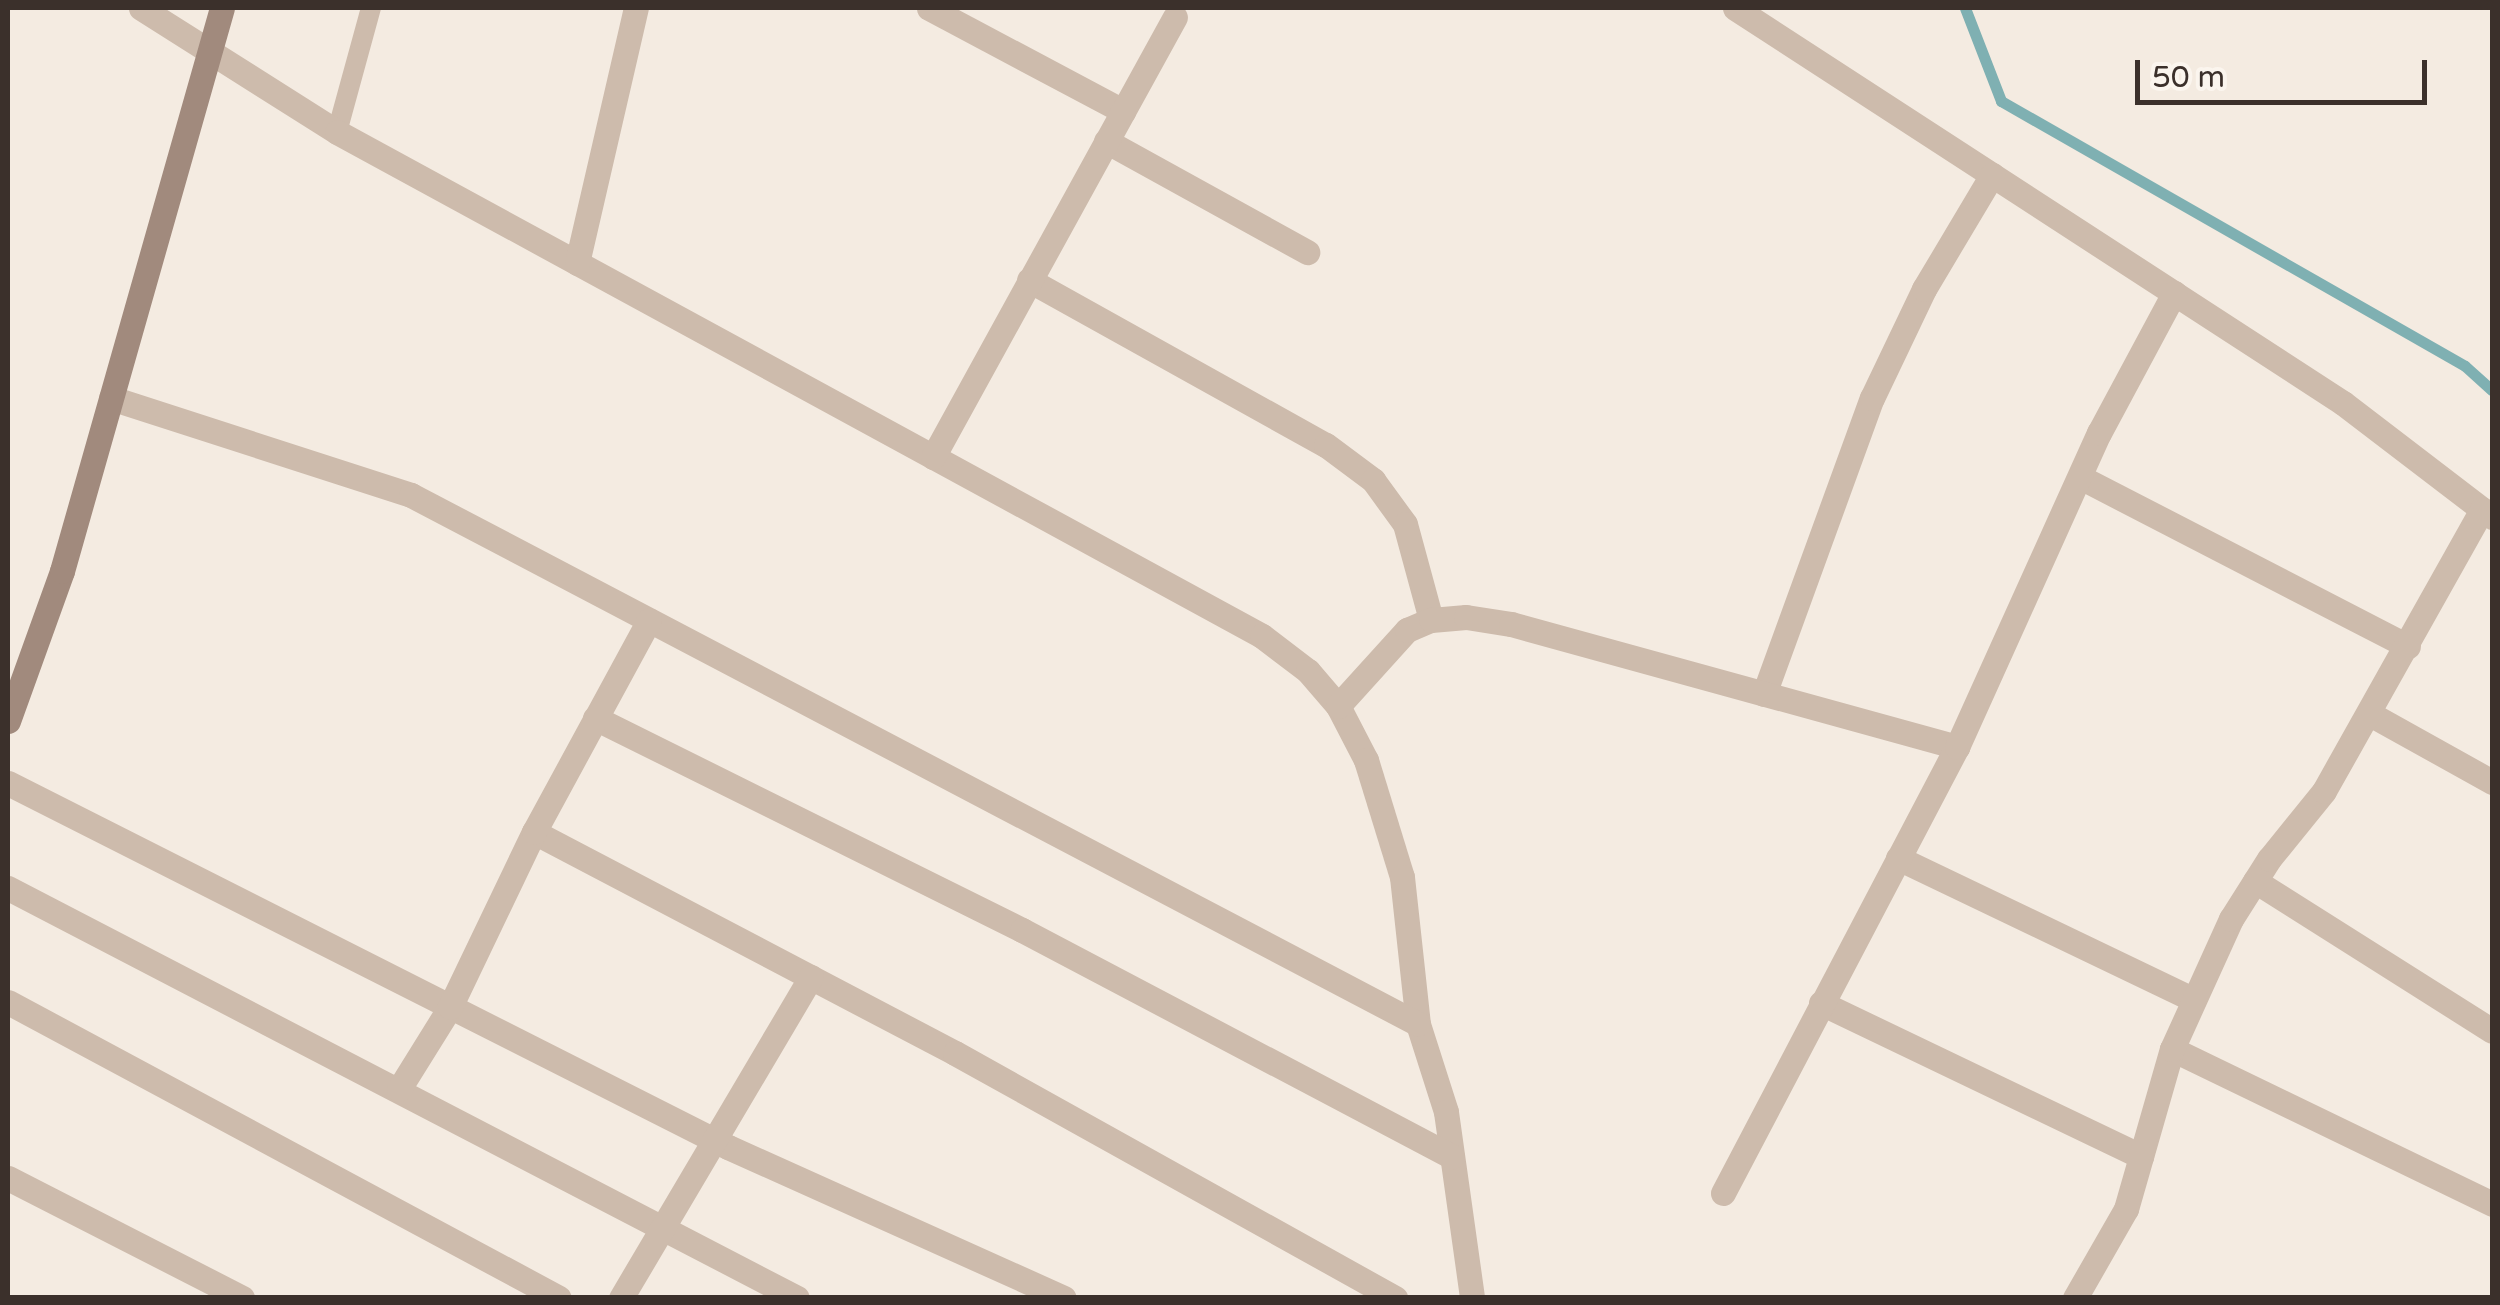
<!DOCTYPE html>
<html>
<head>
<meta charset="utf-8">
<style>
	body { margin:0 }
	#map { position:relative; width:2500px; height:1305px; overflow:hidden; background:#f4ebe1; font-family:"Varela Round",sans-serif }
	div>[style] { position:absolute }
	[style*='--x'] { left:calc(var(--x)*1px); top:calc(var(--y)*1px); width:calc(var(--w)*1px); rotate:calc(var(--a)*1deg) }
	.stream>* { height:11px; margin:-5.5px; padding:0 5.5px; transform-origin:5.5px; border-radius:5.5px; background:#7fb0b2 }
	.lane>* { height:20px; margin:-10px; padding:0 10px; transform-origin:10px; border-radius:10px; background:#cdbbac }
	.street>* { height:25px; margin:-12.5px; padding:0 12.5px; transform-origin:12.5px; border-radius:12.5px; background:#cdbbac }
	.secondary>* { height:25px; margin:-12.5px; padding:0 12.5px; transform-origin:12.5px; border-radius:12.5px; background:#a18a7d }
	span { translate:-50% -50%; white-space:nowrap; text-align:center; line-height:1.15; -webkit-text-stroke:9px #fbf5ee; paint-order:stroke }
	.frame { position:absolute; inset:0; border:10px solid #3b302b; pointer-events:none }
	.scale { position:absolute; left:2135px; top:60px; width:292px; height:45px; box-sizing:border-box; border:5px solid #3b302b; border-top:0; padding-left:12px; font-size:30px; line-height:35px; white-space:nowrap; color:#3b302b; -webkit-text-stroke:8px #fbf5ee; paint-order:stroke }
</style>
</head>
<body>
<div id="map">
	<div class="stream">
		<div style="--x:1965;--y:8;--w:100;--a:68.8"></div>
		<div style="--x:2001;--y:101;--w:534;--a:29.73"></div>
		<div style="--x:2465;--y:366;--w:36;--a:42"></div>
	</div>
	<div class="lane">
		<div style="--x:337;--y:132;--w:129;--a:-74.7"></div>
	</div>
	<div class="street">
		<div style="--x:141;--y:8;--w:232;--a:32.3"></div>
		<div style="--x:337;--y:132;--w:1053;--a:28.58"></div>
		<div style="--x:1262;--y:636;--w:58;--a:37.3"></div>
		<div style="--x:1308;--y:671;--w:46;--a:49.4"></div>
		<div style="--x:1338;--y:706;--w:61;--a:62.6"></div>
		<div style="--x:1366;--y:760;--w:122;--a:72.9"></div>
		<div style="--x:1402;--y:877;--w:148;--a:83.8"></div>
		<div style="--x:1418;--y:1024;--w:92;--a:72.3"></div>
		<div style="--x:1446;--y:1112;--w:188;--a:82"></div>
		<div style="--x:929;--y:8;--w:220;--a:28"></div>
		<div style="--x:1735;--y:8;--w:725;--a:33.01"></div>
		<div style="--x:2343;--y:403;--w:188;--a:37.4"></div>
		<div style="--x:1106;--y:141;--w:230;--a:28.9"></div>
		<div style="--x:577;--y:263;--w:262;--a:-77"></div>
		<div style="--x:1029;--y:280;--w:340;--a:29.1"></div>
		<div style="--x:1326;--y:445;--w:59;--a:36.7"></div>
		<div style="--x:1373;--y:480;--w:54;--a:54"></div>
		<div style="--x:1405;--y:524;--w:99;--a:74.8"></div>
		<div style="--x:111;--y:398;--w:315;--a:17.9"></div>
		<div style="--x:411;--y:495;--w:1137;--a:27.71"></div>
		<div style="--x:933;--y:457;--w:502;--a:-61.19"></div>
		<div style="--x:2080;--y:477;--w:369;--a:27.3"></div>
		<div style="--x:1764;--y:694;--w:315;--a:-70"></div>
		<div style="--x:1872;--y:398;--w:121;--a:-64.5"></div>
		<div style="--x:1924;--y:289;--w:133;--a:-59.2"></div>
		<div style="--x:1338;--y:706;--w:103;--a:-47.8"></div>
		<div style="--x:1407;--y:630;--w:26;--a:-23"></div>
		<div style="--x:1431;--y:620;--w:35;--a:-5"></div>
		<div style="--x:1466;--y:617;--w:46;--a:8.8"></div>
		<div style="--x:1511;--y:624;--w:463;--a:15.4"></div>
		<div style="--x:2370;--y:714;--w:140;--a:29.1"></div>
		<div style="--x:595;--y:718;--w:477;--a:26.4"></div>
		<div style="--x:1022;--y:930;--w:486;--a:27.8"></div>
		<div style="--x:8;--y:783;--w:807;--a:26.82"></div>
		<div style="--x:728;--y:1147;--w:368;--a:24.2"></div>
		<div style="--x:534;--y:832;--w:475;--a:27.7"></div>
		<div style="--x:955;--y:1053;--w:504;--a:29.11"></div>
		<div style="--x:1898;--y:858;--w:328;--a:25.6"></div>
		<div style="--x:2255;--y:881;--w:280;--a:32.3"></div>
		<div style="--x:8;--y:888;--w:889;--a:27.46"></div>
		<div style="--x:8;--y:1002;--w:625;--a:28.24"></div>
		<div style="--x:1821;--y:1003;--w:355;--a:25.6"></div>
		<div style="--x:2172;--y:1049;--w:356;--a:25.8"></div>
		<div style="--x:399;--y:1089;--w:97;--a:-58.1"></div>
		<div style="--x:450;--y:1007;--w:194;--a:-64.4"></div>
		<div style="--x:534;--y:832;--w:241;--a:-61.5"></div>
		<div style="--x:8;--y:1178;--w:263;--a:27.1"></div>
		<div style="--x:1723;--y:1193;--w:504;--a:-62.32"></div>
		<div style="--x:1957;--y:747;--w:345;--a:-65.7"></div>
		<div style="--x:2099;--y:433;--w:159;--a:-61.8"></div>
		<div style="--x:621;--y:1298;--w:373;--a:-59.4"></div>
		<div style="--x:2075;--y:1298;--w:103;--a:-60.2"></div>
		<div style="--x:2126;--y:1209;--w:166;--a:-74"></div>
		<div style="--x:2172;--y:1049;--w:143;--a:-65.6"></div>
		<div style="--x:2231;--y:919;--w:71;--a:-57.7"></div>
		<div style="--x:2269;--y:859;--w:87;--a:-51"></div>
		<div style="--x:2324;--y:791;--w:323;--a:-60.7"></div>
	</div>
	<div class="secondary">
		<div style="--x:8;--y:721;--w:159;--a:-70.2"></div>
		<div style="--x:62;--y:571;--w:585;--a:-74.14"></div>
	</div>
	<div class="frame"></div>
	<div class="scale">50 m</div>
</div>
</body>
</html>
